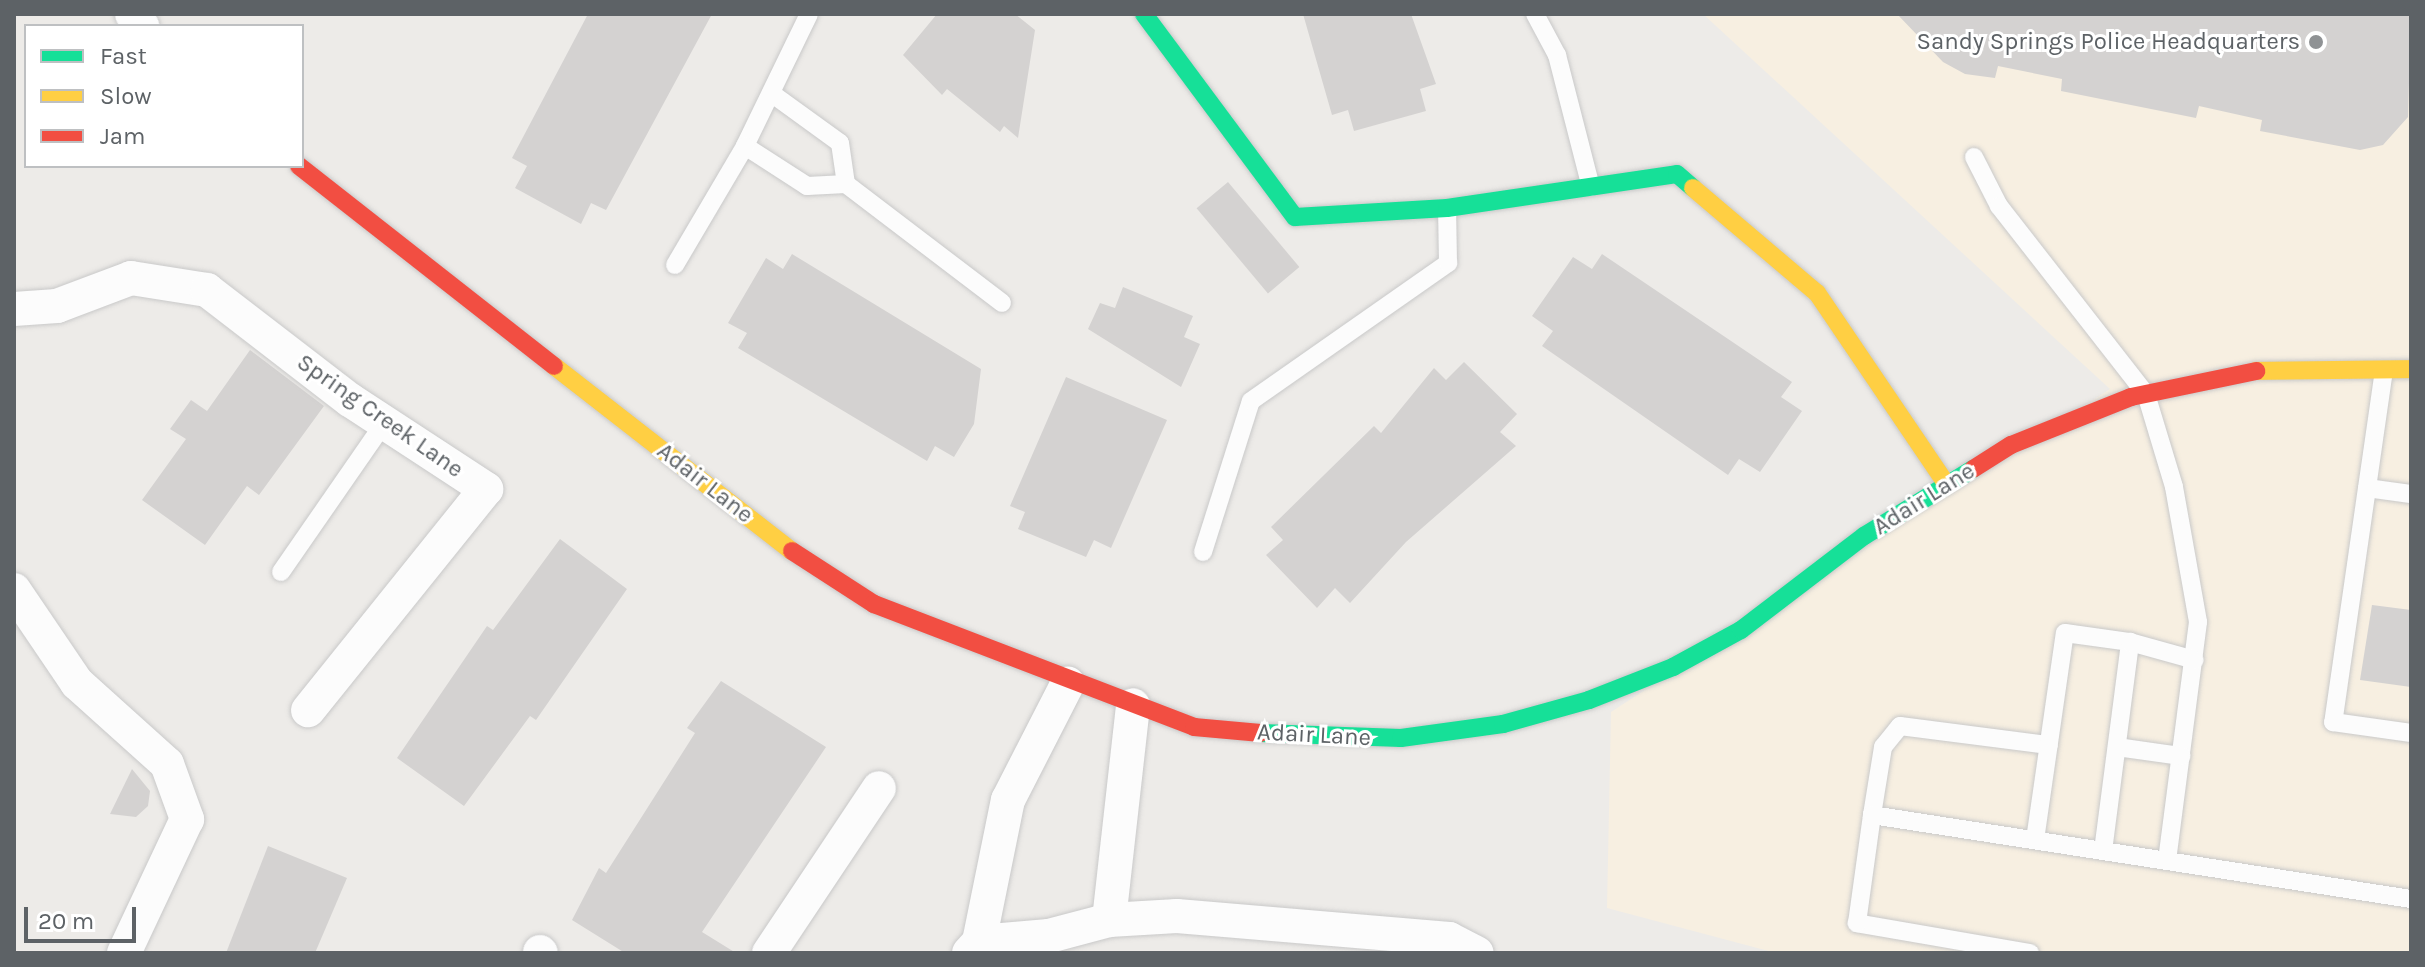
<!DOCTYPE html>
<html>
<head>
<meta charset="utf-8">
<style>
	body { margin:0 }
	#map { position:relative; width:2425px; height:967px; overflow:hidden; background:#edebe8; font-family:Karla,sans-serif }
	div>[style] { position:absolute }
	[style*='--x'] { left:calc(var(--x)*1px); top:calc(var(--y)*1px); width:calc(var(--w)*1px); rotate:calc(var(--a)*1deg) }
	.commercial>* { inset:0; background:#f7efe1 }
	.building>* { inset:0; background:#d4d2d1; transform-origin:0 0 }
	.roads { filter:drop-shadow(0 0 2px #c9c9c9) drop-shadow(0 0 2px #c9c9c9) }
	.lane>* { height:18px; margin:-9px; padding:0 9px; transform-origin:9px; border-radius:9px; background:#fcfcfc }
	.street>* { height:34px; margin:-17px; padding:0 17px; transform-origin:17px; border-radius:17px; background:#fcfcfc }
	.fast>* { height:18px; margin:-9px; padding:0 9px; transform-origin:9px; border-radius:9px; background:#16e098 }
	.slow>* { height:18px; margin:-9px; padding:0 9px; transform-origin:9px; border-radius:9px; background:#ffcf43 }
	.jam>* { height:18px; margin:-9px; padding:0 9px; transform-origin:9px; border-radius:9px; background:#f24e42 }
	.dots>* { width:22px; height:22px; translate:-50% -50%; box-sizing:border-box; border:4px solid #fff; border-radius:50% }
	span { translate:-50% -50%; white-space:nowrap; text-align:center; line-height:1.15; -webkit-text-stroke:6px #fff; paint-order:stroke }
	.poi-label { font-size:24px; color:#5d6266 }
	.right { translate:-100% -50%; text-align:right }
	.street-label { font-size:24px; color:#5d6266 }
	.frame { position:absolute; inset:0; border:16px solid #5d6266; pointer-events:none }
	.legend { position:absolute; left:24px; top:24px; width:280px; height:144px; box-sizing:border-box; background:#fff; border:2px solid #bec0c2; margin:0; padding:10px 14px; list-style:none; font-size:24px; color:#5d6266 }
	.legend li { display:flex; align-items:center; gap:16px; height:40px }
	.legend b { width:40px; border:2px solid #bec0c2 }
	.scale { position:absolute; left:24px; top:907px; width:112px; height:36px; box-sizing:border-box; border:4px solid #5d6266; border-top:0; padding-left:10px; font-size:24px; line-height:28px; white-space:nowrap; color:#5d6266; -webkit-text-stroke:6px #fff; paint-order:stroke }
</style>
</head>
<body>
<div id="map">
	<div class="commercial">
		<div style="clip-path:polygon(1703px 14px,2411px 14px,2411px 953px,1776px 953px,1607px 908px,1611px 712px,2110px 389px)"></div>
	</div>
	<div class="building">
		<div style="clip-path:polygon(588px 14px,712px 14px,606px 210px,591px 203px,581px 224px,515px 188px,527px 166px,512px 158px)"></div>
		<div style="clip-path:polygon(937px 14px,1015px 14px,1035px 30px,1018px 138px,1004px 126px,1000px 132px,947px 89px,942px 95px,903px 55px)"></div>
		<div style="clip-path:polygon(1303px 14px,1411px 14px,1436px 84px,1420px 89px,1426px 111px,1354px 131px,1348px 110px,1332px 115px)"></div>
		<div style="clip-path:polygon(1897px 14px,2411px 14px,2408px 117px,2383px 145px,2360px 150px,2260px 131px,2262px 120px,2199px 106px,2196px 118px,2061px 91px,2062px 79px,1998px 66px,1995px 78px,1965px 74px,1943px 62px)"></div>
		<div style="left:1228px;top:182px;width:111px;height:41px;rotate:50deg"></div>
		<div style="clip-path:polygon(792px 254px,981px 369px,974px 424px,954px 457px,935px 446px,927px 461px,738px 348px,747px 333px,728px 323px,766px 258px,783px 269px)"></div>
		<div style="clip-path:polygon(1602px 254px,1792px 382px,1781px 397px,1802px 411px,1760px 472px,1739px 459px,1728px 475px,1542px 346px,1553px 331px,1532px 316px,1573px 257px,1592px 269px)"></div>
		<div style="clip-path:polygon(1123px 287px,1193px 316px,1184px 337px,1200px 344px,1181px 387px,1088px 329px,1100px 303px,1115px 308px)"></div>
		<div style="clip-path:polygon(250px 350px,324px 406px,259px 495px,247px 486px,205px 545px,142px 500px,186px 439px,170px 429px,191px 400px,207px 411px)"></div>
		<div style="clip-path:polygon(1464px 362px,1517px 414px,1500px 432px,1516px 446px,1406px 542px,1350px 603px,1335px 588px,1317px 608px,1266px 555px,1283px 540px,1271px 527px,1374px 426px,1381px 433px,1434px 368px,1446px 380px)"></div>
		<div style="clip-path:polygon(1066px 377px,1167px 420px,1111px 548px,1094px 540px,1086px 557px,1018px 529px,1025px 512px,1010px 506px)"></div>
		<div style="clip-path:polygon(560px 539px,627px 589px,536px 720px,530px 716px,464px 806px,397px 758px,487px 626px,493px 630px)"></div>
		<div style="clip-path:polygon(2372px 605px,2411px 610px,2411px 687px,2360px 680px)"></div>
		<div style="clip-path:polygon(721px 681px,826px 747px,702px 932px,736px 953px,625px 953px,572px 920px,599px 868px,606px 873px,695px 733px,687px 728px)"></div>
		<div style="clip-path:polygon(132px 769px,150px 791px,148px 806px,136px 817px,110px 814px)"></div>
		<div style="clip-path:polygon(268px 846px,347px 878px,315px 953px,226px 953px)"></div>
	</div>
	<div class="roads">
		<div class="lane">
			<div style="--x:809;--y:14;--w:147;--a:115.9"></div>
			<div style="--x:745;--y:146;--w:74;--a:32.8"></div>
			<div style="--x:807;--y:186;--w:39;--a:-3"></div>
			<div style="--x:846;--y:184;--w:196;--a:37.3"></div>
			<div style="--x:1535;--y:14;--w:47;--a:61.8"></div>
			<div style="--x:1557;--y:55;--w:136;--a:75.6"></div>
			<div style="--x:771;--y:93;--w:85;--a:35.9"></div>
			<div style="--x:840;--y:143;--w:41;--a:81.7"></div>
			<div style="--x:1974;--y:157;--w:55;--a:63"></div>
			<div style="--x:1999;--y:206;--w:239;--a:52"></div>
			<div style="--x:2146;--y:394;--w:97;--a:73.2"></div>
			<div style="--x:2174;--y:487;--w:137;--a:79.9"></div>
			<div style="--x:2198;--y:622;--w:241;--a:97.4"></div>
			<div style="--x:675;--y:265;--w:138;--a:-59.5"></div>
			<div style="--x:2384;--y:370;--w:356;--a:98.2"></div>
			<div style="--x:2333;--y:722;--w:79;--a:8"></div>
			<div style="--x:2367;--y:488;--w:44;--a:7.8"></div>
			<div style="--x:1203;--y:552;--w:158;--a:-72.4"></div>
			<div style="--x:1251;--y:401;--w:241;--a:-35"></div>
			<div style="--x:1448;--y:263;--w:55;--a:-91"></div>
			<div style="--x:281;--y:572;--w:183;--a:-55.3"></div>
			<div style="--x:2117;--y:747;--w:65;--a:8"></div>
			<div style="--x:1872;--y:815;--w:69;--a:-80.8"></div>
			<div style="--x:1883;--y:747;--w:27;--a:-51"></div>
			<div style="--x:1900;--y:726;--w:150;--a:7.3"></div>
			<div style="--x:2035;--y:840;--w:209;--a:-81.8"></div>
			<div style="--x:2065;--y:633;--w:66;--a:7.9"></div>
			<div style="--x:2103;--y:851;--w:211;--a:-82.6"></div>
			<div style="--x:2130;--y:642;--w:67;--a:15.5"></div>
			<div style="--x:2030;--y:953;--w:176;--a:-170.2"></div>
			<div style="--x:1857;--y:923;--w:109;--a:-82.1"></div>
			<div style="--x:1872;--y:815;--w:546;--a:8.86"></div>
		</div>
		<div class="street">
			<div style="--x:132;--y:14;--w:16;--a:50"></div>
			<div style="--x:14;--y:309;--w:43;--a:-4"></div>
			<div style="--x:57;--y:306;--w:79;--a:-20.7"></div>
			<div style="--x:131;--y:278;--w:77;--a:9"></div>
			<div style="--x:207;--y:290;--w:180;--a:37.6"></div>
			<div style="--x:350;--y:400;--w:163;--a:33.2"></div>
			<div style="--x:486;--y:489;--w:284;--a:128.8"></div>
			<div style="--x:14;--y:590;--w:112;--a:55.9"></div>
			<div style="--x:77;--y:683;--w:121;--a:42"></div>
			<div style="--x:167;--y:764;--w:59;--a:70"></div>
			<div style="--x:187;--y:819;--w:148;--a:115.2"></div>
			<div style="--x:1109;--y:920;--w:216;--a:-83.6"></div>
			<div style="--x:979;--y:942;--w:145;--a:-78.5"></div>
			<div style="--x:1008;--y:800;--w:131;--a:-62.9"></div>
			<div style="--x:540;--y:952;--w:1;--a:45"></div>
			<div style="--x:769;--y:953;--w:198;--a:-56.3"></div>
			<div style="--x:969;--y:953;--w:15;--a:-48"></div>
			<div style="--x:979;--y:942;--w:70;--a:-4.9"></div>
			<div style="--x:1049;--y:936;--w:62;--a:-14.9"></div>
			<div style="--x:1109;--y:920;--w:68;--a:-3.4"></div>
			<div style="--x:1177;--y:916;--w:273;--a:4.8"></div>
			<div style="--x:1449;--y:939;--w:31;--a:27"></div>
		</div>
		<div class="fast">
			<div style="--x:1144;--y:14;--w:253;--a:53.4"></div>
			<div style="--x:1295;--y:217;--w:152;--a:-3.4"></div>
			<div style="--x:1447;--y:208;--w:232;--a:-8.4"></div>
			<div style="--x:1677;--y:174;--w:21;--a:41"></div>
			<div style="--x:1261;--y:733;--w:140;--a:2"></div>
			<div style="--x:1401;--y:738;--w:103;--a:-7.8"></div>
			<div style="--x:1503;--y:724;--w:89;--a:-15.6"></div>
			<div style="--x:1589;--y:700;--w:90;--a:-21.4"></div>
			<div style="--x:1673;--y:667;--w:77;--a:-28.6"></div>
			<div style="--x:1741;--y:630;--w:155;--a:-37.4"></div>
			<div style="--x:1864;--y:536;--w:128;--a:-31.6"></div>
		</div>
		<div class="slow">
			<div style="--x:1693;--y:188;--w:162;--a:40.3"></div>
			<div style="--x:1817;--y:293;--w:232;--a:55.9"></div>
			<div style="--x:554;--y:366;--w:301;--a:37.9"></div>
			<div style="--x:2256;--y:371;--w:155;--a:-0.7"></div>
		</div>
		<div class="jam">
			<div style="--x:299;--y:166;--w:324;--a:38.1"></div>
			<div style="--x:1973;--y:469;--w:45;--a:-32.3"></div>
			<div style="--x:2011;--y:445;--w:129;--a:-21.8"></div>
			<div style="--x:2131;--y:397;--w:128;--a:-11.7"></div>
			<div style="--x:792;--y:551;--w:98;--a:32.9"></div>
			<div style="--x:874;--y:604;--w:343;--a:21"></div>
			<div style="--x:1194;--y:727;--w:67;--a:5.1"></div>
		</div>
	</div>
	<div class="dots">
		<div style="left:2316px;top:42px;background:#8f9294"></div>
	</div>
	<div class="poi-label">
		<span class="right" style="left:2300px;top:42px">Sandy Springs Police Headquarters</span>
	</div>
	<div class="street-label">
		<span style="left:380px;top:416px;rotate:35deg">Spring Creek Lane</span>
		<span style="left:705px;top:483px;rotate:38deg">Adair Lane</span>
		<span style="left:1924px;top:499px;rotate:-32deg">Adair Lane</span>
		<span style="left:1314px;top:735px;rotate:3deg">Adair Lane</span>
	</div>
	<div class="frame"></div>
	<ul class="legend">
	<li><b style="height:10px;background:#16e098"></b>Fast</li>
	<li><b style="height:10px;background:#ffcf43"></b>Slow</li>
	<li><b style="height:10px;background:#f24e42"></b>Jam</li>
	</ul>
	<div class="scale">20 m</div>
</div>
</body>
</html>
